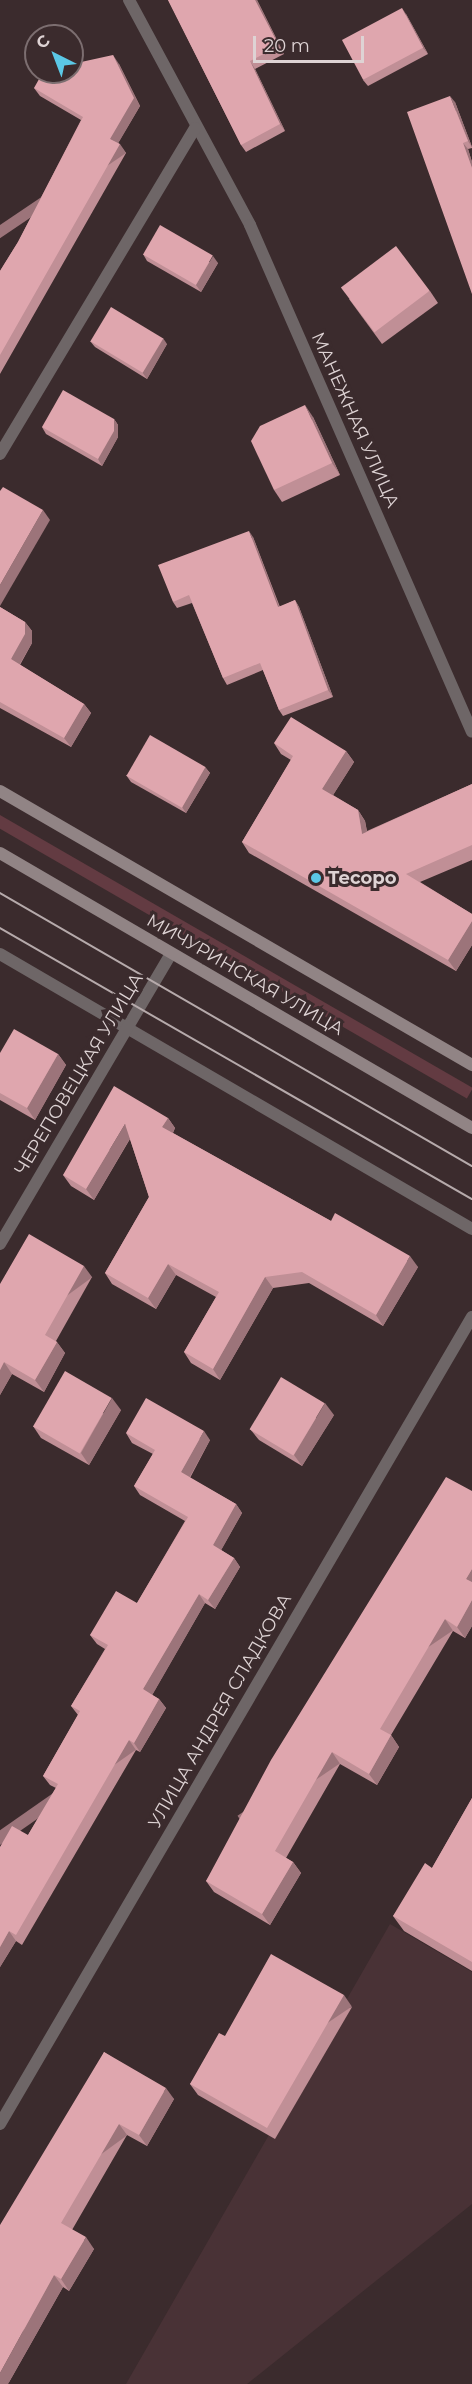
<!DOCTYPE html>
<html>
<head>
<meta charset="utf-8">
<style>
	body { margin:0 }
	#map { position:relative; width:472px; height:2384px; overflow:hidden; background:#3b2b2d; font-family:Montserrat,sans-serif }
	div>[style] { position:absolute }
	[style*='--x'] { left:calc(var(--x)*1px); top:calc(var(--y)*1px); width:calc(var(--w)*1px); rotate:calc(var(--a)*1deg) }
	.built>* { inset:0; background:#493236 }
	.green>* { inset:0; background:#633b42; transform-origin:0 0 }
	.lane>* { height:12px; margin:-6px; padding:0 6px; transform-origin:6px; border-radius:6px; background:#6e6667 }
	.street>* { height:12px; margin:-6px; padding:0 6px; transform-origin:6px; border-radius:6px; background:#6e6667 }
	.secondary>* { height:12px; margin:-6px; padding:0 6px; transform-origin:6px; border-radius:6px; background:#918485 }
	.tram>* { height:1.5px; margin:-0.75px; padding:0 0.75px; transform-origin:0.75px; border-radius:0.75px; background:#b6aaab }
	.wall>* { inset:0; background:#c08f96 }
	.shaded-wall>* { inset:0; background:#9c747a; transform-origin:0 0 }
	.building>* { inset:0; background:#dfa6ae; transform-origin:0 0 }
	.dots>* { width:16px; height:16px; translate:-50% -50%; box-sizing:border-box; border:3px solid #3b2b2d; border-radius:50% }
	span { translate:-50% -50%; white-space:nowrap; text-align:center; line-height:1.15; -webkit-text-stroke:6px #3b2b2d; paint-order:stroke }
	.street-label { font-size:18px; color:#ded3d4 }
	.poi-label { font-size:18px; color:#ded3d4; font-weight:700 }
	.left { translate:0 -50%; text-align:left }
	.north { position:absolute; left:24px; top:24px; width:60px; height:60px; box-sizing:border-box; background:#3b2b2d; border:2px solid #7c6e70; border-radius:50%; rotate:318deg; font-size:16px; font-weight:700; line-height:24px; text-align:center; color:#ded3d4 }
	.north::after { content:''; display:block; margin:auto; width:21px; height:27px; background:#5bc8e6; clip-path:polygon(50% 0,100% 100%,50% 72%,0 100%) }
	.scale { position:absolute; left:253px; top:36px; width:111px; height:27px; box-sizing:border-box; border:3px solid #ded3d4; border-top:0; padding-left:8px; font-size:18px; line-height:21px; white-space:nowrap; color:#ded3d4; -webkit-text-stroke:4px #3b2b2d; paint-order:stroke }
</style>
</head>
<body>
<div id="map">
	<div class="built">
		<div style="clip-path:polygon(390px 1924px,472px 1972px,472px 2204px,247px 2384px,126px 2384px)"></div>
	</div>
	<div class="green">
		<div style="left:0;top:815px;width:546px;height:12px;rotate:30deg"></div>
	</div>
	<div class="lane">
		<div style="--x:0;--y:954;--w:546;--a:30.23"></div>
	</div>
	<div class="street">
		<div style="--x:129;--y:0;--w:255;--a:61.7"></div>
		<div style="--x:250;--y:225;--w:553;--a:66.35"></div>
		<div style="--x:0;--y:454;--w:380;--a:-59.1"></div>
		<div style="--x:0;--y:1244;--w:337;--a:-59.5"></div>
		<div style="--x:0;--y:2124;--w:935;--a:-59.68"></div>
	</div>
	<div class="secondary">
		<div style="--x:0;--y:791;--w:546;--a:30.14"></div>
		<div style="--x:0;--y:853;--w:546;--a:30.23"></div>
	</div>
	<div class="tram">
		<div style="--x:0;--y:893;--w:545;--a:30.04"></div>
		<div style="--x:0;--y:928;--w:544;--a:29.86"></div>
	</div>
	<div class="wall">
		<div style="clip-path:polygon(168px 0,257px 0,284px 54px,255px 69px,285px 131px,246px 152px,241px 145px)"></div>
		<div style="clip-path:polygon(406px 14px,428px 54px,368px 86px,363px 80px)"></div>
		<div style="clip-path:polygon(119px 64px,140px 106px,118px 143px,126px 153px,0 374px,0 271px,18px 242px,81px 120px,40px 96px,34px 88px)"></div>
		<div style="clip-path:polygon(455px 102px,472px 147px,472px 148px,468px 149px,472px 162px,472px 294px)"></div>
		<div style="clip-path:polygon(143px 254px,218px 263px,201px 292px,147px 261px)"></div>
		<div style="clip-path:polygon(430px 291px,438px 303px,382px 344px,349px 299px)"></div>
		<div style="clip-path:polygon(90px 341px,167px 344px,147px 379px,95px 347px)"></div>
		<div style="clip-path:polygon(313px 417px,340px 475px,282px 502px,274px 490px)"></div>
		<div style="clip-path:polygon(114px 419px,118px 425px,118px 437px,102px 466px,46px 434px,42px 427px)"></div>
		<div style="clip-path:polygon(253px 537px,280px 607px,295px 600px,299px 607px,333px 697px,283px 716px,279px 710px,263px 670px,227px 685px,223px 678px,192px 603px,177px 608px,173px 602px)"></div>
		<div style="clip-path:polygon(0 607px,25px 622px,32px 631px,32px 643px,20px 665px,84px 704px,91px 713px,71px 747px,0 708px)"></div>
		<div style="clip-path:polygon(274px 743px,346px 751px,354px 762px,333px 795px,358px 810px,365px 821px,367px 831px,472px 784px,472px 860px,420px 882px,472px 914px,472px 945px,456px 971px,249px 853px,242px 842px,291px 760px,281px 754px)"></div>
		<div style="clip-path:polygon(205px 767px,210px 773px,186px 813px,131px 782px,126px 775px)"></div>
		<div style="clip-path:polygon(0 1053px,58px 1054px,66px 1065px,35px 1120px,0 1100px)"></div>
		<div style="clip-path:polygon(168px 1118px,175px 1128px,173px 1133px,331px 1221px,418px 1267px,383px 1326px,309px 1283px,273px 1288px,220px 1380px,191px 1363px,184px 1352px,216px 1297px,176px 1275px,156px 1309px,112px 1284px,105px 1273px,149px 1197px,130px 1139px,94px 1200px,71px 1186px,63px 1175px)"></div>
		<div style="clip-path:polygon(92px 1277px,56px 1341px,65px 1353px,44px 1392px,12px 1374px,0 1395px,0 1284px)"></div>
		<div style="clip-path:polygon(121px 1410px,89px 1465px,41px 1438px,33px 1426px)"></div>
		<div style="clip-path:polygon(334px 1415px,302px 1466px,259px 1440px,250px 1429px)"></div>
		<div style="clip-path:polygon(126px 1433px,210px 1440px,190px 1478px,236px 1504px,242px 1513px,221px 1550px,234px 1558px,240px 1567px,215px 1609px,205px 1603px,152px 1695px,159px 1699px,166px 1708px,140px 1752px,136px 1750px,22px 1945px,16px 1941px,0 1967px,0 1847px,28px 1835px,56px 1788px,50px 1785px,43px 1776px,78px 1715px,71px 1706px,105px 1649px,97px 1644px,90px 1635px,137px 1603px,185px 1521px,140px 1495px,134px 1486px,153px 1454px,132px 1443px)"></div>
		<div style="clip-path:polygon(472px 1491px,472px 1626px,465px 1638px,453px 1631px,391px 1735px,399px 1747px,377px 1785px,340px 1764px,286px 1858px,293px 1862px,301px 1873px,270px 1925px,214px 1892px,206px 1881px)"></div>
		<div style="clip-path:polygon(472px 1798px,472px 1971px,404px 1931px,393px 1916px,432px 1868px)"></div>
		<div style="clip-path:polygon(352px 2007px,275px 2139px,198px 2095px,190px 2084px,225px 2036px)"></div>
		<div style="clip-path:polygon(104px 2052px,174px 2099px,147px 2146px,127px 2135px,72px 2230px,94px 2249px,69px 2291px,63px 2287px,8px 2384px)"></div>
	</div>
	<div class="shaded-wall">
		<div style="clip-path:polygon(255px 0,257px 0,284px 54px,279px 46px)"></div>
		<div style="clip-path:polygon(402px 8px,406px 14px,428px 54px,423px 48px)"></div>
		<div style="clip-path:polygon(113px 55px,119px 64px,140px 106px,116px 147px,110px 139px)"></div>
		<div style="clip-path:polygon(250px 61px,255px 69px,285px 131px,280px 124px)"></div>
		<div style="clip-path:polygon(450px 96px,455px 102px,472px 147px,468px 141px)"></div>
		<div style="clip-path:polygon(463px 143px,468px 149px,472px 162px,472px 168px)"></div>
		<div style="left:120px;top:144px;width:11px;height:243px;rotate:56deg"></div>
		<div style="clip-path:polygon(213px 256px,218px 263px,201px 292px,196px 285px)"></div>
		<div style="clip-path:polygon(163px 338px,167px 344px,147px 379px,142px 372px)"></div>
		<div style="clip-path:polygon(305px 405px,313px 417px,340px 475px,332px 463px)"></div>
		<div style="clip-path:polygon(114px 419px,118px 425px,118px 437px,102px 466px,98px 459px)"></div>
		<div style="clip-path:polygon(43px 510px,50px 520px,0 606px,0 585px)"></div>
		<div style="clip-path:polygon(249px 531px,253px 537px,282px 614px,278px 607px)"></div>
		<div style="clip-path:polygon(295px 600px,299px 607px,333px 697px,328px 690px)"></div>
		<div style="clip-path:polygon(25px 622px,32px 631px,32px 643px,17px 669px,11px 659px)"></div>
		<div style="clip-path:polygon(84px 704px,91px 713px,71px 747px,64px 738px)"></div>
		<div style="clip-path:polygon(346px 751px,354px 762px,330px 800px,322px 789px)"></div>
		<div style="clip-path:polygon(205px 767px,210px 773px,186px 813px,182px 807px)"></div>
		<div style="clip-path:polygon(358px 810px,365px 821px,369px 844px,362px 834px)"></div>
		<div style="clip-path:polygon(472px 921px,472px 945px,456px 971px,448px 960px)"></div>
		<div style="clip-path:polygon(58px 1054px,66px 1065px,35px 1120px,27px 1108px)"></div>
		<div style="clip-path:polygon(168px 1118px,175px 1128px,170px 1138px,162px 1127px)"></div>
		<div style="clip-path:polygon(125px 1124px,132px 1135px,94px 1200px,86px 1189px)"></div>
		<div style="clip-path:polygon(410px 1256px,418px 1267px,383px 1326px,376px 1315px)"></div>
		<div style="clip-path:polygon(168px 1264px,176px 1275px,156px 1309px,148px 1298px)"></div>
		<div style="left:84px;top:1266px;width:14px;height:79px;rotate:54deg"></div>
		<div style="clip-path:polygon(265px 1277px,273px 1288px,220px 1380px,213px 1369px)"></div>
		<div style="clip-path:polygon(57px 1342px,65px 1353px,44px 1392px,35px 1380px)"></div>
		<div style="clip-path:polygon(4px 1362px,12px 1374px,0 1395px,0 1370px)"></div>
		<div style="clip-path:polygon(112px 1398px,121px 1410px,89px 1465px,81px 1453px)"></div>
		<div style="clip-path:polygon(325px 1403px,334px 1415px,302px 1466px,294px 1455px)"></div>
		<div style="clip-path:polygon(204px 1431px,210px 1440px,187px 1482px,181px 1472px)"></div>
		<div style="clip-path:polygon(236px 1504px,242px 1513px,219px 1554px,213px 1545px)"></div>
		<div style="clip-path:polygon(234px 1558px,240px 1567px,215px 1609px,208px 1600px)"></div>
		<div style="clip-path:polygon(472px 1569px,472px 1587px,466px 1579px)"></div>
		<div style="clip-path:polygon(199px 1594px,205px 1603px,150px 1699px,143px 1689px)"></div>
		<div style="clip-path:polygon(472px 1600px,472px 1626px,465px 1638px,457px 1627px)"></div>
		<div style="left:445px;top:1619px;width:14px;height:128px;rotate:56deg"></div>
		<div style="clip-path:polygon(159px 1699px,166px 1708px,140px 1752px,134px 1743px)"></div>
		<div style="clip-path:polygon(391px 1735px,399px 1747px,377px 1785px,369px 1774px)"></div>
		<div style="left:129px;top:1740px;width:12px;height:225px;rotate:55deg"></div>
		<div style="left:332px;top:1752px;width:14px;height:114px;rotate:56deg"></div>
		<div style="clip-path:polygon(293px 1862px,301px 1873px,270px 1925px,262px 1914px)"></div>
		<div style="clip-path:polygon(9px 1931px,16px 1941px,0 1967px,0 1947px)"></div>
		<div style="left:344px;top:1995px;width:14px;height:154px;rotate:56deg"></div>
		<div style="clip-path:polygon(166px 2088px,174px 2099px,147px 2146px,139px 2135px)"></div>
		<div style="left:119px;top:2124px;width:14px;height:115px;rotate:54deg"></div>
		<div style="clip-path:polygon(86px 2237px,94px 2249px,69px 2291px,61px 2279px)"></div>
		<div style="clip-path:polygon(54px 2275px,63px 2287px,8px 2384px,0 2384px,0 2373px)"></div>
	</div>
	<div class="building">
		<div style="clip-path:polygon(168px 0,255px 0,279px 46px,250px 61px,280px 124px,241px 145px)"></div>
		<div style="left:402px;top:8px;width:45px;height:68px;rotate:62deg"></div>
		<div style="clip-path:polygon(113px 55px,134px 98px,110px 139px,120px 144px,0 355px,0 271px,18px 242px,83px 117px,34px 88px,43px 72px,72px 72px,72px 64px)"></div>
		<div style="clip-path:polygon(450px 96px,468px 141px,463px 143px,472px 168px,472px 294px,407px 112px)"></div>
		<div style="left:160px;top:225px;width:61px;height:34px;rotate:30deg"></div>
		<div style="left:396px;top:246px;width:56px;height:69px;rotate:53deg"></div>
		<div style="left:111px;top:307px;width:61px;height:40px;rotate:31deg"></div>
		<div style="clip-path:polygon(63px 390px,114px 419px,114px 431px,98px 459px,42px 427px)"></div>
		<div style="clip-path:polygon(305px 405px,332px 463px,274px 490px,251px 441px,260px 426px)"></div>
		<div style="clip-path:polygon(3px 487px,43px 510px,0 585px,0 491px)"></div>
		<div style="clip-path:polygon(249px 531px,278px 607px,295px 600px,328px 690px,279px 710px,260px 663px,223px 678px,189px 595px,173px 602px,158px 565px)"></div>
		<div style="clip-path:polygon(0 607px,25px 622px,25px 634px,11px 659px,84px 704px,64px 738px,0 702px)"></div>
		<div style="clip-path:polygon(291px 717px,346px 751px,322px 789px,358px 810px,362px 834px,472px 784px,472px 845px,406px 874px,472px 914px,472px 921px,448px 960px,242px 842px,293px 756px,274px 743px)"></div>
		<div style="left:150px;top:735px;width:64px;height:47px;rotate:30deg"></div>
		<div style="clip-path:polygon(14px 1029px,58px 1054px,27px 1108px,0 1093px,0 1053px)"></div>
		<div style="clip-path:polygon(114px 1086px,168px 1118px,162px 1127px,331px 1221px,335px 1213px,410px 1256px,376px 1315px,302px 1272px,265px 1277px,213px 1369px,184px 1352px,219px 1292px,168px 1264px,148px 1298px,105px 1273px,149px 1197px,125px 1124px,86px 1189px,63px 1175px)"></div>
		<div style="clip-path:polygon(29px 1234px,84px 1266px,45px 1335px,57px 1342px,35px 1380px,4px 1362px,0 1370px,0 1284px)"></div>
		<div style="left:65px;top:1371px;width:54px;height:64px;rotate:30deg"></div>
		<div style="left:281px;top:1377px;width:51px;height:61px;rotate:31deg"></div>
		<div style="clip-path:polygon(146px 1398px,204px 1431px,181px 1472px,236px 1504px,213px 1545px,234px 1558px,208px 1600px,199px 1594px,143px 1689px,159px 1699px,134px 1743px,129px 1740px,16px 1935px,9px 1931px,0 1947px,0 1847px,12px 1826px,28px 1835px,58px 1784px,43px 1776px,80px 1711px,71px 1706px,108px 1645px,90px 1635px,116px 1591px,137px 1603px,188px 1517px,134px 1486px,155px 1450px,126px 1433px)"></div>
		<div style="clip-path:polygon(446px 1477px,472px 1491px,472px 1569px,466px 1579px,472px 1582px,472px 1600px,457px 1627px,445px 1619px,380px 1729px,391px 1735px,369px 1774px,332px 1752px,275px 1851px,293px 1862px,262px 1914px,206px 1881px,271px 1760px)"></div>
		<div style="clip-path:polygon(472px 1798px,472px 1962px,393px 1916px,425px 1863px,432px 1868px)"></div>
		<div style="clip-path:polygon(271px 1954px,344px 1995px,267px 2128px,190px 2084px,219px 2033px,225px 2036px)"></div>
		<div style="clip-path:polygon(104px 2052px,166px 2088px,139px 2135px,119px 2124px,61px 2223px,86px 2237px,61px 2279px,54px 2275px,0 2373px,0 2225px)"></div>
	</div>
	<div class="dots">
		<div style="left:316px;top:878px;background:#5bc8e6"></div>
	</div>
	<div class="street-label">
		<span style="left:355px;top:420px;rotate:66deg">МАНЕЖНАЯ УЛИЦА</span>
		<span style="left:245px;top:975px;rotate:30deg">МИЧУРИНСКАЯ УЛИЦА</span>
		<span style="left:79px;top:1074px;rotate:-59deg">ЧЕРЕПОВЕЦКАЯ УЛИЦА</span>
		<span style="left:220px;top:1711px;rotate:-60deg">УЛИЦА АНДРЕЯ СЛАДКОВА</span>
	</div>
	<div class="poi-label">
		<span class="left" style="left:328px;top:878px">Тесоро</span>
	</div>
	<div class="north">С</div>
	<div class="scale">20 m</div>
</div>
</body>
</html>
